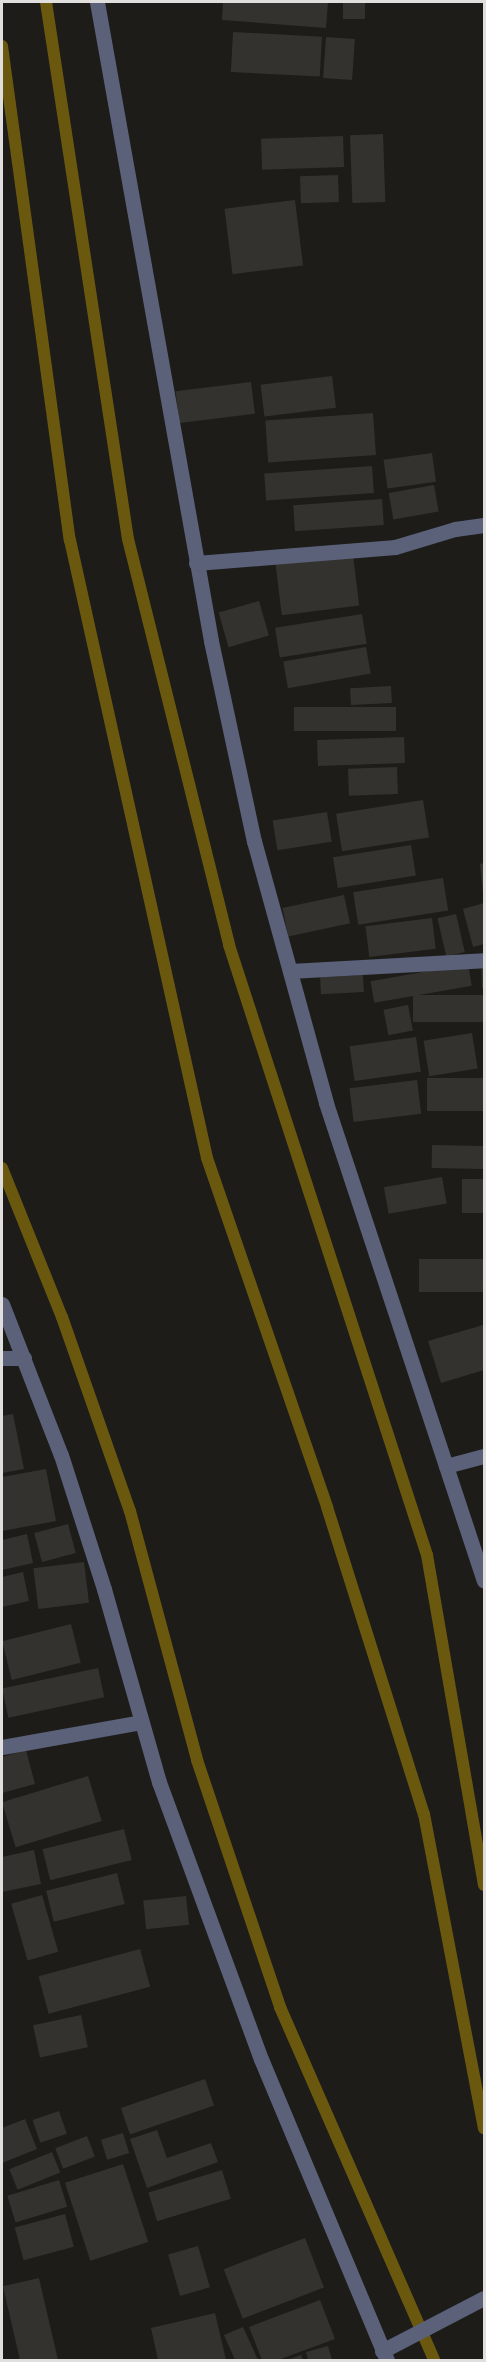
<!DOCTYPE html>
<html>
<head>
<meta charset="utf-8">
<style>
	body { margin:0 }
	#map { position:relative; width:486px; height:2362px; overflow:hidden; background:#1d1c19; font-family:Roboto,sans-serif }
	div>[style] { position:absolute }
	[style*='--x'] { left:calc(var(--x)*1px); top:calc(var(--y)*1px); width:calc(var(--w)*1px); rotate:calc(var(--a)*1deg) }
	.stream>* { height:12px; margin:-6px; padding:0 6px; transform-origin:6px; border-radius:6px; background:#6b580f }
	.building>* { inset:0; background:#33322e; transform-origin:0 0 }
	.minor>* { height:15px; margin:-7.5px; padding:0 7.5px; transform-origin:7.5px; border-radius:7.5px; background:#5a6179 }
	.tertiary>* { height:15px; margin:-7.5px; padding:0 7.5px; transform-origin:7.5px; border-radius:7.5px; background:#5a6179 }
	span { translate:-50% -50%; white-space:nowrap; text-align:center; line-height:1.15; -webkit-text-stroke:4.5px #070706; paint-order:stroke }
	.frame { position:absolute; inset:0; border:3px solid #e0dfdd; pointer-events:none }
</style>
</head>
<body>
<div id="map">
	<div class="stream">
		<div style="--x:46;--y:2;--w:543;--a:81.32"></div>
		<div style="--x:128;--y:539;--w:418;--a:76"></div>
		<div style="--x:229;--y:945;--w:641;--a:72.02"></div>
		<div style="--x:427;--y:1555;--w:335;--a:80.2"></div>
		<div style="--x:2;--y:46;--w:499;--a:82.2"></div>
		<div style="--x:70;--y:540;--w:633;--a:77.5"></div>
		<div style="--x:207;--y:1158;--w:369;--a:71"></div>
		<div style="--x:327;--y:1507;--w:322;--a:72.5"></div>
		<div style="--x:424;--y:1814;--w:320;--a:79.2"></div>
		<div style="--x:2;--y:1168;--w:161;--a:68.1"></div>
		<div style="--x:62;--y:1317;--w:206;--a:70.7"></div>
		<div style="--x:130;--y:1511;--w:258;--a:74.9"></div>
		<div style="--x:197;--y:1760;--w:261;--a:71.4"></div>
		<div style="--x:280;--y:2007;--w:385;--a:66.4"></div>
	</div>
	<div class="building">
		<div style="clip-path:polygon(223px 2px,328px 2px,326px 28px,222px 20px)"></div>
		<div style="left:343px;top:2px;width:22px;height:17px"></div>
		<div style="left:233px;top:32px;width:89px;height:40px;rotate:3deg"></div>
		<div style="left:326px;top:37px;width:29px;height:41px;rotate:4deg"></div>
		<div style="left:383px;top:134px;width:68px;height:33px;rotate:88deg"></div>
		<div style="left:343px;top:136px;width:31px;height:82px;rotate:88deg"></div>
		<div style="left:338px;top:175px;width:27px;height:38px;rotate:88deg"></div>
		<div style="left:295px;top:200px;width:66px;height:71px;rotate:83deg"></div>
		<div style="left:332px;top:376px;width:32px;height:72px;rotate:83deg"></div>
		<div style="left:251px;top:382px;width:32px;height:76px;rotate:83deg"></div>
		<div style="left:373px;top:413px;width:42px;height:108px;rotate:86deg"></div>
		<div style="left:432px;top:453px;width:29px;height:49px;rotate:82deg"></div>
		<div style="left:372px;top:466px;width:27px;height:108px;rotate:86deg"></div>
		<div style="left:434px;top:485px;width:27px;height:46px;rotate:80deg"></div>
		<div style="left:382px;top:499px;width:26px;height:89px;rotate:86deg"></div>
		<div style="left:353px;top:555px;width:51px;height:78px;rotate:83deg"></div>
		<div style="left:259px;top:601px;width:36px;height:42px;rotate:74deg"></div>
		<div style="left:362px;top:614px;width:30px;height:88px;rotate:81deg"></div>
		<div style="left:366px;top:647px;width:27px;height:84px;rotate:80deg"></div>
		<div style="left:391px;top:686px;width:17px;height:41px;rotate:87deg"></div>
		<div style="left:294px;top:707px;width:102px;height:24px"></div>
		<div style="left:404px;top:737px;width:26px;height:87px;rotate:88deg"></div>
		<div style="left:397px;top:767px;width:27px;height:49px;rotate:88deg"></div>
		<div style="left:423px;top:800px;width:38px;height:88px;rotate:81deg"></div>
		<div style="left:327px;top:812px;width:30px;height:55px;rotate:81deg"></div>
		<div style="left:411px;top:845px;width:31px;height:79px;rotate:81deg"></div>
		<div style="clip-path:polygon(484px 863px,484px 893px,483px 893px,480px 864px)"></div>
		<div style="left:443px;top:878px;width:33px;height:91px;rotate:81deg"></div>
		<div style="left:344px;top:895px;width:29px;height:63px;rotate:78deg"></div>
		<div style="clip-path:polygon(484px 903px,484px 944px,473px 947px,463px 909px)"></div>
		<div style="left:456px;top:914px;width:39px;height:19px;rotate:77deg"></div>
		<div style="left:432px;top:918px;width:31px;height:67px;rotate:83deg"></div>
		<div style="left:468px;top:964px;width:22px;height:99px;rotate:80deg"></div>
		<div style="clip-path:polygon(481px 964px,484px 964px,484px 988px,482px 988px)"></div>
		<div style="left:363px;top:975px;width:17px;height:43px;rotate:87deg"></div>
		<div style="left:484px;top:995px;width:27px;height:71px;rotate:90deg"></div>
		<div style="left:408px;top:1005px;width:26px;height:25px;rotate:79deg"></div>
		<div style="left:472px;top:1033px;width:36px;height:49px;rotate:81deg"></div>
		<div style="left:416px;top:1037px;width:35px;height:67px;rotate:82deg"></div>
		<div style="left:484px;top:1078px;width:33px;height:57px;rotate:90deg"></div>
		<div style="left:417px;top:1080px;width:34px;height:68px;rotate:83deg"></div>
		<div style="left:432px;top:1145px;width:52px;height:23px;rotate:1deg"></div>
		<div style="left:442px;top:1177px;width:27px;height:59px;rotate:80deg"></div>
		<div style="left:462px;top:1179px;width:22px;height:34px"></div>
		<div style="left:484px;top:1259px;width:33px;height:65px;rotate:90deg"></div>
		<div style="clip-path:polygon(483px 1325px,484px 1370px,441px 1383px,428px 1341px)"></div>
		<div style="clip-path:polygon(13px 1414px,24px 1469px,2px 1473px,2px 1416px)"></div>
		<div style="clip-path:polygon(46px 1469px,56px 1521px,2px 1531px,2px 1477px)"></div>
		<div style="left:68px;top:1524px;width:30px;height:35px;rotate:75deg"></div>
		<div style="clip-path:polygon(27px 1534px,33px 1563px,2px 1570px,2px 1540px)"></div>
		<div style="left:84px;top:1562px;width:41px;height:51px;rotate:83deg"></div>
		<div style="clip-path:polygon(23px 1572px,29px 1601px,2px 1607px,2px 1577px)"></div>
		<div style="left:71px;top:1624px;width:40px;height:71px;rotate:76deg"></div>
		<div style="left:98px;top:1668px;width:30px;height:98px;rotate:78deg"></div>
		<div style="clip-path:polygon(26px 1750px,35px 1784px,2px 1793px,2px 1757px)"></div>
		<div style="left:88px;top:1776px;width:47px;height:90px;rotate:73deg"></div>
		<div style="left:124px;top:1829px;width:32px;height:84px;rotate:76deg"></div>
		<div style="clip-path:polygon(34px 1850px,41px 1884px,2px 1892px,2px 1857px)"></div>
		<div style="left:117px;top:1873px;width:32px;height:73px;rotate:76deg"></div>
		<div style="left:42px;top:1895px;width:59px;height:32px;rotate:74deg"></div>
		<div style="left:186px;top:1896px;width:29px;height:43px;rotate:84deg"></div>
		<div style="left:140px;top:1949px;width:39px;height:105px;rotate:75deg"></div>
		<div style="left:81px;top:2015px;width:33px;height:49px;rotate:78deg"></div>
		<div style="left:205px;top:2079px;width:28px;height:89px;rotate:71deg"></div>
		<div style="left:59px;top:2111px;width:24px;height:28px;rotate:71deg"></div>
		<div style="clip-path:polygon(25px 2119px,37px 2149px,2px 2163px,2px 2128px)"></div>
		<div style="clip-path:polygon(157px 2130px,167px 2158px,211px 2143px,218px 2162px,147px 2188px,130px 2139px)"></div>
		<div style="left:123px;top:2133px;width:21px;height:23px;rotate:73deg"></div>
		<div style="left:87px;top:2136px;width:22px;height:34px;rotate:69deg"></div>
		<div style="left:52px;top:2152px;width:22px;height:46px;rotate:68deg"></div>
		<div style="left:123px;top:2164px;width:82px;height:61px;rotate:72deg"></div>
		<div style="left:222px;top:2170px;width:30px;height:77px;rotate:73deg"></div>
		<div style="left:59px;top:2180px;width:28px;height:54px;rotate:73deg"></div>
		<div style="left:65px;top:2214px;width:34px;height:52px;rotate:75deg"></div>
		<div style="left:305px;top:2238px;width:53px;height:87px;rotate:69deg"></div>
		<div style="left:198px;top:2246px;width:43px;height:31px;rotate:74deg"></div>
		<div style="left:39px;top:2278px;width:84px;height:37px;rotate:77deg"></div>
		<div style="clip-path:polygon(320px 2300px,335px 2339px,278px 2360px,262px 2360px,249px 2327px)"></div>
		<div style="clip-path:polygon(215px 2313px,226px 2360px,158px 2360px,151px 2328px)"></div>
		<div style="clip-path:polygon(243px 2327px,258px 2360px,235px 2360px,224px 2335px)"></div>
		<div style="clip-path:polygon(328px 2346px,332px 2360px,308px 2360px,306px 2352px)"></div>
		<div style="clip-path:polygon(301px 2355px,303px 2360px,287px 2360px)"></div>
	</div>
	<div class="minor">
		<div style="--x:97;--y:2;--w:649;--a:79.88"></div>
		<div style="--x:211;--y:641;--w:205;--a:77.9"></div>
		<div style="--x:254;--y:841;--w:272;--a:74.6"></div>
		<div style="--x:326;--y:1103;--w:503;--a:71.71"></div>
		<div style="--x:196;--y:563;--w:200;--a:-4.6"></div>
		<div style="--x:395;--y:547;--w:63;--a:-16.7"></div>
		<div style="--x:455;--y:529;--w:29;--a:-8"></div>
		<div style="--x:290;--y:971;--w:194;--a:-3.2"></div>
		<div style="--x:2;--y:1358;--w:22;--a:0"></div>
		<div style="--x:446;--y:1466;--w:39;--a:-15"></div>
	</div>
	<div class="tertiary">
		<div style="--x:2;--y:1304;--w:162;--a:68.7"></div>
		<div style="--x:61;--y:1455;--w:141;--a:72.2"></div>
		<div style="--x:104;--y:1589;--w:201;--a:74.1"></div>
		<div style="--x:159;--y:1782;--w:295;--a:69.8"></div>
		<div style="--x:261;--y:2059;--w:326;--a:67.3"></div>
		<div style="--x:2;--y:1747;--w:141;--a:-10.2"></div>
		<div style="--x:382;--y:2351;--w:115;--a:-27.5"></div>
	</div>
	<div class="frame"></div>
</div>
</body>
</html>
